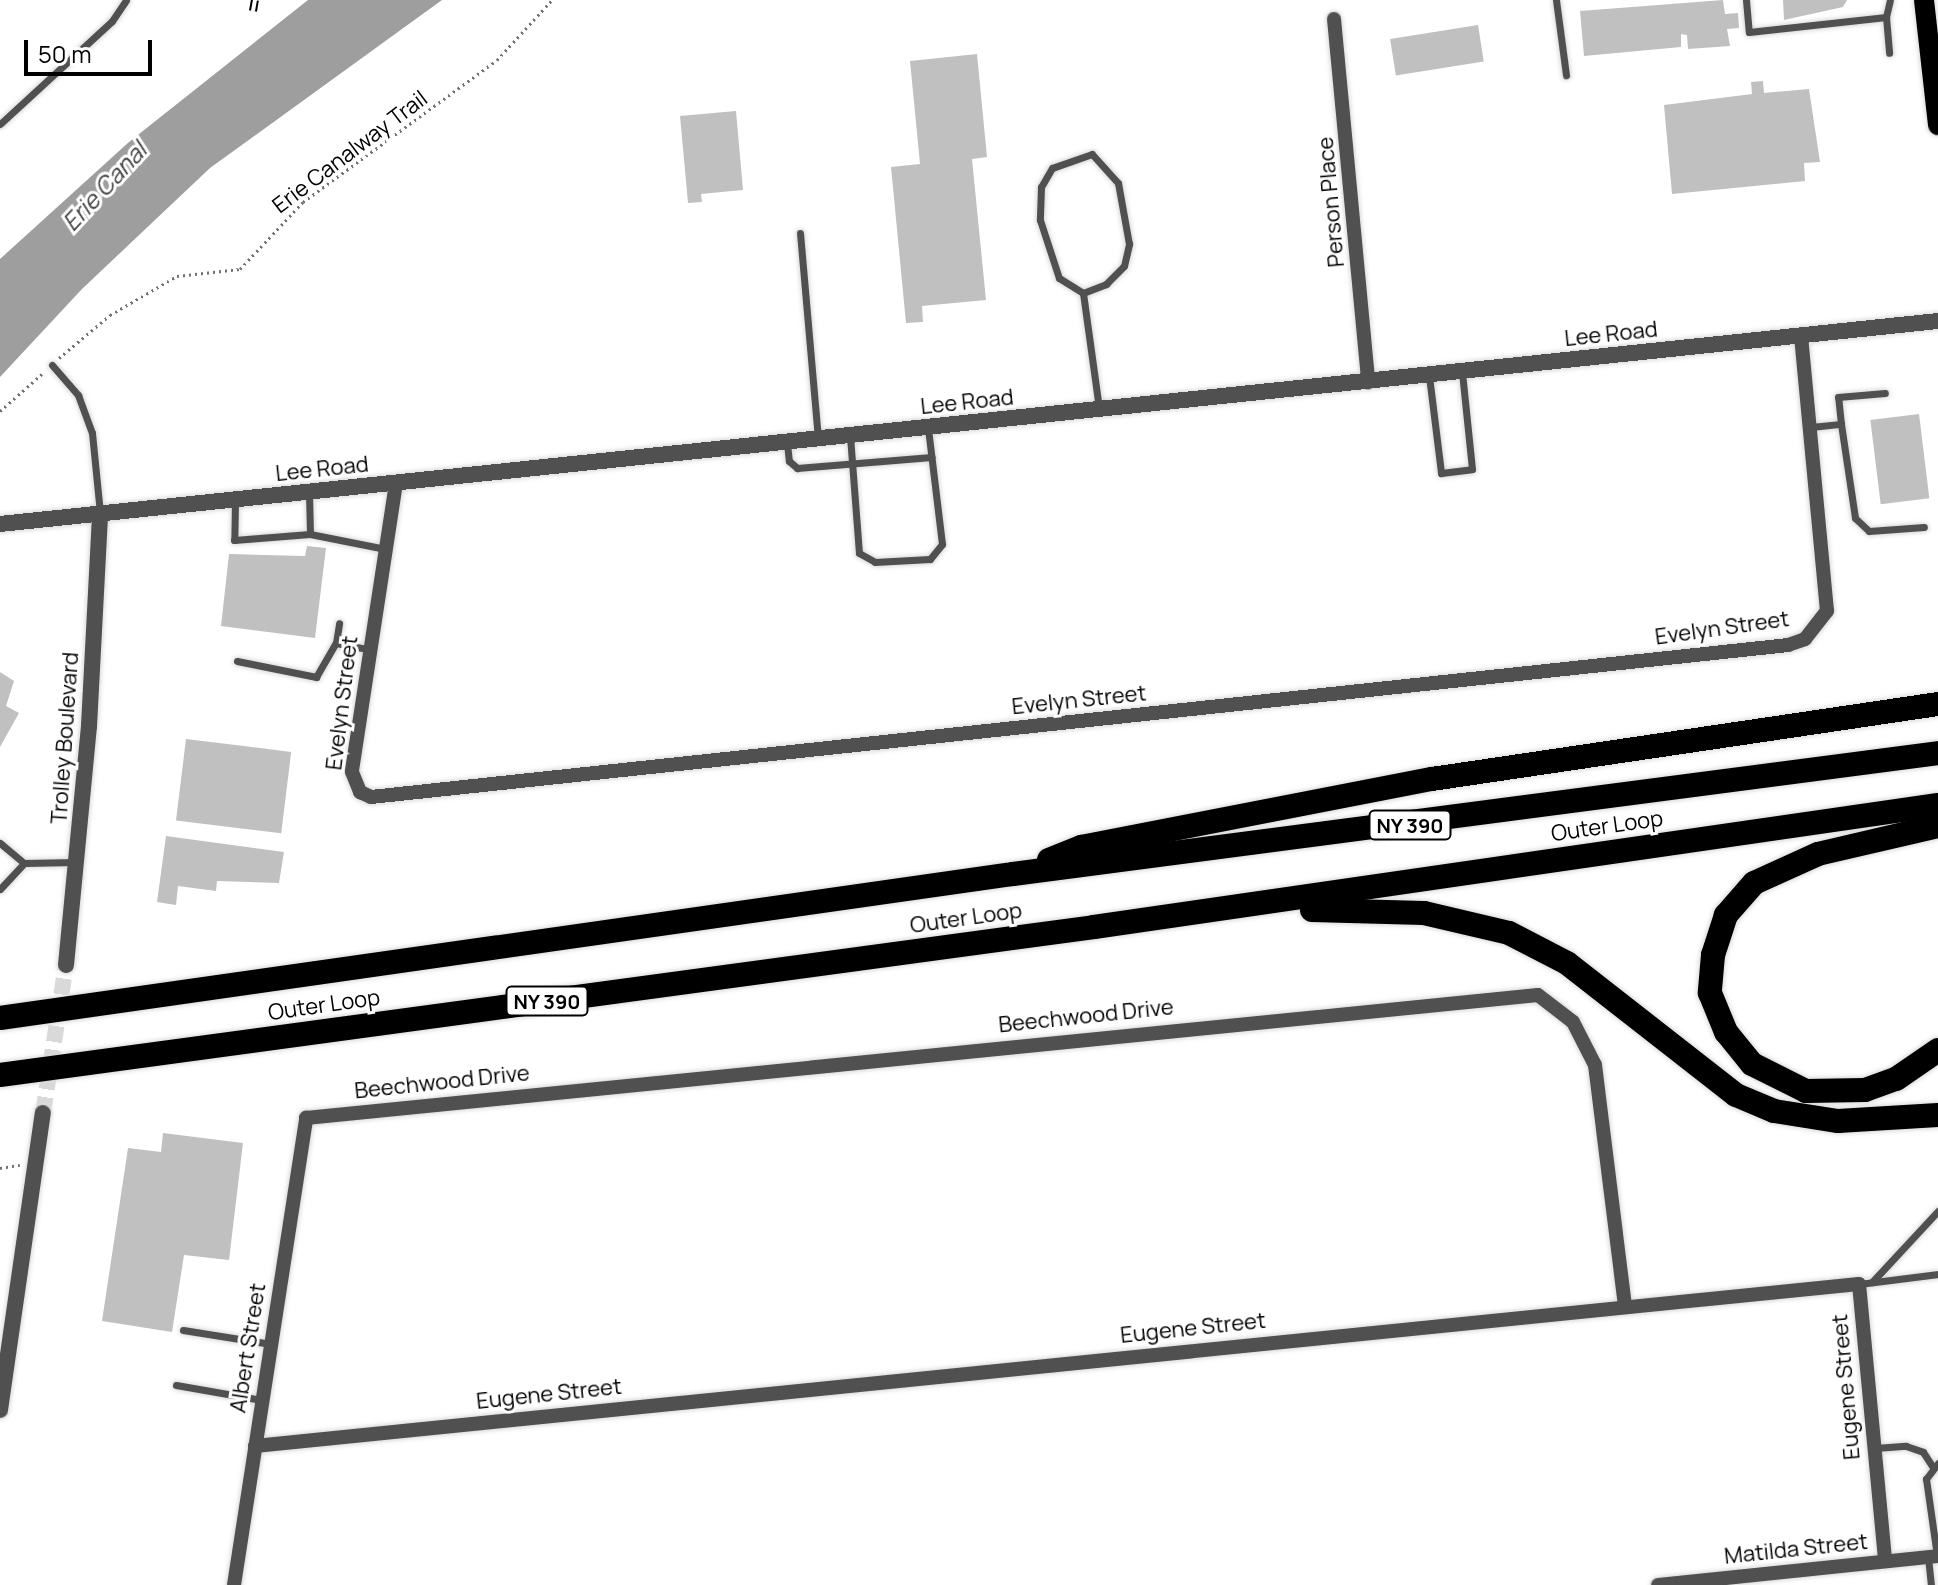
<!DOCTYPE html>
<html>
<head>
<meta charset="utf-8">
<style>
	body { margin:0 }
	#map { position:relative; width:1938px; height:1585px; overflow:hidden; background:#fff; font-family:Manrope,sans-serif }
	div>[style] { position:absolute }
	[style*='--x'] { left:calc(var(--x)*1px); top:calc(var(--y)*1px); width:calc(var(--w)*1px); rotate:calc(var(--a)*1deg) }
	.water>* { inset:0; background:#9e9e9e }
	.building>* { inset:0; background:#c0c0c0; transform-origin:0 0 }
	.tertiary-tunnel>* { height:16px; margin-top:-8px; transform-origin:0; background:repeating-linear-gradient(90deg,#d9d9d9 0 16px,transparent 0 24px) }
	.path>* { height:3px; margin-top:-1.5px; transform-origin:0; background:repeating-linear-gradient(90deg,#727272 0 2px,transparent 0 6px) }
	.roads { filter:drop-shadow(0 0 2px #dbdbdb) drop-shadow(0 0 2px #dbdbdb) }
	.service>* { height:7px; margin:-3.5px; padding:0 3.5px; transform-origin:3.5px; border-radius:3.5px; background:#505050 }
	.minor>* { height:14px; margin:-7px; padding:0 7px; transform-origin:7px; border-radius:7px; background:#505050 }
	.tertiary>* { height:16px; margin:-8px; padding:0 8px; transform-origin:8px; border-radius:8px; background:#505050 }
	.primary>* { height:20px; margin:-10px; padding:0 10px; transform-origin:10px; border-radius:10px; background:#000 }
	.motorway>* { height:24px; margin:-12px; padding:0 12px; transform-origin:12px; border-radius:12px; background:#000 }
	.rail>* { height:8px; margin-top:-4px; transform-origin:0; background:repeating-linear-gradient(90deg,#fff 0 15px,#000 0 30px); box-sizing:border-box; border-block:2px solid #000 }
	span { translate:-50% -50%; white-space:nowrap; text-align:center; line-height:1.15; -webkit-text-stroke:6px #fff; paint-order:stroke }
	.shield-label span { padding:2px 6px; background:#fff; border:2px solid; border-radius:6px; -webkit-text-stroke-width:0 }
	.shield-label { font-size:20px; color:#000; font-weight:700 }
	.street-label { font-size:22px; color:#000 }
	.water-label { font-size:24px; color:#3f3f3f; font-style:italic }
	.scale { position:absolute; left:24px; top:40px; width:128px; height:36px; box-sizing:border-box; border:4px solid #000; border-top:0; padding-left:10px; font-size:24px; line-height:28px; white-space:nowrap; color:#000; -webkit-text-stroke:6px #fff; paint-order:stroke }
</style>
</head>
<body>
<div id="map">
	<div class="water">
		<div style="clip-path:polygon(308px 0,442px 0,210px 168px,82px 289px,0 377px,0 259px,129px 142px)"></div>
	</div>
	<div class="building">
		<div style="clip-path:polygon(1723px 0,1725px 14px,1738px 13px,1739px 28px,1727px 29px,1730px 46px,1688px 49px,1687px 35px,1681px 34px,1681px 47px,1584px 56px,1580px 11px)"></div>
		<div style="clip-path:polygon(1783px 0,1847px 0,1843px 7px,1784px 20px)"></div>
		<div style="left:1478px;top:25px;width:37px;height:89px;rotate:81deg"></div>
		<div style="clip-path:polygon(977px 54px,987px 157px,972px 159px,986px 300px,922px 306px,923px 322px,906px 323px,891px 167px,920px 164px,910px 61px)"></div>
		<div style="clip-path:polygon(1763px 81px,1764px 93px,1809px 89px,1820px 162px,1804px 163px,1805px 181px,1672px 194px,1664px 105px,1752px 94px,1751px 82px)"></div>
		<div style="clip-path:polygon(736px 111px,743px 190px,701px 194px,702px 202px,688px 203px,680px 116px)"></div>
		<div style="left:1919px;top:414px;width:85px;height:49px;rotate:83deg"></div>
		<div style="clip-path:polygon(307px 546px,326px 548px,315px 638px,221px 626px,229px 554px,305px 556px)"></div>
		<div style="clip-path:polygon(0 672px,14px 681px,6px 706px,19px 713px,0 747px)"></div>
		<div style="left:186px;top:739px;width:106px;height:82px;rotate:7deg"></div>
		<div style="clip-path:polygon(166px 836px,284px 852px,279px 883px,217px 881px,216px 891px,178px 886px,176px 905px,157px 902px)"></div>
		<div style="clip-path:polygon(163px 1133px,243px 1143px,229px 1260px,184px 1255px,172px 1332px,102px 1321px,128px 1148px,161px 1152px)"></div>
	</div>
	<div class="tertiary-tunnel">
		<div style="--x:43;--y:1113;--w:150;--a:-81.2"></div>
	</div>
	<div class="path">
		<div style="--x:59;--y:358;--w:67;--a:-40.1"></div>
		<div style="--x:110;--y:315;--w:78;--a:-30.2"></div>
		<div style="--x:177;--y:276;--w:63;--a:-6.3"></div>
		<div style="--x:240;--y:269;--w:92;--a:-46.8"></div>
		<div style="--x:303;--y:202;--w:240;--a:-36.2"></div>
		<div style="--x:497;--y:60;--w:81;--a:-47.5"></div>
		<div style="--x:0;--y:411;--w:56;--a:-41.4"></div>
		<div style="--x:0;--y:1168;--w:20;--a:-9"></div>
	</div>
	<div class="roads">
		<div class="service">
			<div style="--x:1556;--y:0;--w:76;--a:82.4"></div>
			<div style="--x:1746;--y:0;--w:32;--a:85"></div>
			<div style="--x:1749;--y:32;--w:138;--a:-6.2"></div>
			<div style="--x:1886;--y:17;--w:36;--a:85"></div>
			<div style="--x:1886;--y:17;--w:17;--a:-77"></div>
			<div style="--x:0;--y:124;--w:152;--a:-42.6"></div>
			<div style="--x:112;--y:21;--w:25;--a:-56"></div>
			<div style="--x:800;--y:233;--w:205;--a:85"></div>
			<div style="--x:1083;--y:293;--w:25;--a:-21"></div>
			<div style="--x:1106;--y:284;--w:25;--a:-45"></div>
			<div style="--x:1124;--y:266;--w:23;--a:-77"></div>
			<div style="--x:1129;--y:244;--w:62;--a:-100.2"></div>
			<div style="--x:1118;--y:183;--w:39;--a:-132"></div>
			<div style="--x:1092;--y:154;--w:42;--a:160.7"></div>
			<div style="--x:1052;--y:168;--w:22;--a:120"></div>
			<div style="--x:1041;--y:187;--w:33;--a:92"></div>
			<div style="--x:1040;--y:220;--w:61;--a:71.9"></div>
			<div style="--x:1059;--y:278;--w:28;--a:32"></div>
			<div style="--x:1083;--y:293;--w:116;--a:82.1"></div>
			<div style="--x:52;--y:365;--w:40;--a:49"></div>
			<div style="--x:78;--y:395;--w:40;--a:69.8"></div>
			<div style="--x:92;--y:433;--w:80;--a:84.3"></div>
			<div style="--x:1429;--y:376;--w:98;--a:82.9"></div>
			<div style="--x:1441;--y:473;--w:31;--a:-7"></div>
			<div style="--x:1472;--y:469;--w:97;--a:-95.9"></div>
			<div style="--x:1841;--y:424;--w:27;--a:-96"></div>
			<div style="--x:1838;--y:397;--w:47;--a:-4.9"></div>
			<div style="--x:1811;--y:427;--w:30;--a:-6"></div>
			<div style="--x:1841;--y:424;--w:95;--a:81.5"></div>
			<div style="--x:1855;--y:518;--w:19;--a:43"></div>
			<div style="--x:1869;--y:531;--w:55;--a:-4.2"></div>
			<div style="--x:850;--y:436;--w:117;--a:85.6"></div>
			<div style="--x:859;--y:553;--w:18;--a:29"></div>
			<div style="--x:875;--y:562;--w:55;--a:-3.1"></div>
			<div style="--x:930;--y:559;--w:19;--a:-51"></div>
			<div style="--x:942;--y:544;--w:117;--a:-96.9"></div>
			<div style="--x:787;--y:443;--w:18;--a:84"></div>
			<div style="--x:789;--y:461;--w:11;--a:41"></div>
			<div style="--x:797;--y:468;--w:135;--a:-4.7"></div>
			<div style="--x:309;--y:493;--w:41;--a:88.6"></div>
			<div style="--x:310;--y:534;--w:77;--a:11.2"></div>
			<div style="--x:235;--y:501;--w:39;--a:91"></div>
			<div style="--x:234;--y:540;--w:76;--a:-4.5"></div>
			<div style="--x:336;--y:643;--w:20;--a:-81"></div>
			<div style="--x:237;--y:661;--w:81;--a:11.4"></div>
			<div style="--x:316;--y:677;--w:39;--a:-60"></div>
			<div style="--x:336;--y:643;--w:36;--a:11"></div>
			<div style="--x:0;--y:843;--w:31;--a:40"></div>
			<div style="--x:0;--y:889;--w:35;--a:-47"></div>
			<div style="--x:24;--y:863;--w:52;--a:-1.1"></div>
			<div style="--x:1872;--y:1282;--w:97;--a:-47.1"></div>
			<div style="--x:1859;--y:1284;--w:80;--a:-7.2"></div>
			<div style="--x:183;--y:1330;--w:89;--a:9"></div>
			<div style="--x:176;--y:1385;--w:87;--a:9.9"></div>
			<div style="--x:1875;--y:1448;--w:31;--a:-4"></div>
			<div style="--x:1906;--y:1446;--w:18;--a:19"></div>
			<div style="--x:1923;--y:1452;--w:17;--a:57"></div>
			<div style="--x:1937;--y:1556;--w:78;--a:-98.1"></div>
			<div style="--x:1926;--y:1479;--w:20;--a:-53"></div>
			<div style="--x:1928;--y:1557;--w:28;--a:84"></div>
		</div>
		<div class="minor">
			<div style="--x:1334;--y:19;--w:365;--a:84.6"></div>
			<div style="--x:396;--y:483;--w:292;--a:98.7"></div>
			<div style="--x:352;--y:772;--w:22;--a:68"></div>
			<div style="--x:360;--y:792;--w:12;--a:24"></div>
			<div style="--x:371;--y:797;--w:1425;--a:-6.12"></div>
			<div style="--x:1788;--y:645;--w:18;--a:-19"></div>
			<div style="--x:1805;--y:639;--w:36;--a:-52"></div>
			<div style="--x:1827;--y:611;--w:276;--a:-95.4"></div>
			<div style="--x:255;--y:1446;--w:1612;--a:-5.77"></div>
			<div style="--x:1859;--y:1284;--w:278;--a:84.6"></div>
			<div style="--x:234;--y:1585;--w:473;--a:-81.2"></div>
			<div style="--x:306;--y:1118;--w:1238;--a:-5.7"></div>
			<div style="--x:1538;--y:995;--w:44;--a:37.6"></div>
			<div style="--x:1573;--y:1022;--w:48;--a:62.9"></div>
			<div style="--x:1595;--y:1065;--w:243;--a:82.9"></div>
			<div style="--x:1658;--y:1585;--w:281;--a:-5.9"></div>
		</div>
		<div class="tertiary">
			<div style="--x:0;--y:524;--w:1949;--a:-5.98"></div>
			<div style="--x:66;--y:965;--w:240;--a:-84.5"></div>
			<div style="--x:89;--y:726;--w:212;--a:-87"></div>
			<div style="--x:0;--y:1410;--w:300;--a:-81.8"></div>
		</div>
		<div class="primary">
			<div style="--x:1924;--y:0;--w:126;--a:83.6"></div>
		</div>
		<div class="motorway">
			<div style="--x:1938;--y:826;--w:123;--a:166.9"></div>
			<div style="--x:1818;--y:854;--w:70;--a:155.6"></div>
			<div style="--x:1754;--y:883;--w:43;--a:131.2"></div>
			<div style="--x:1726;--y:915;--w:42;--a:108"></div>
			<div style="--x:1713;--y:955;--w:38;--a:95"></div>
			<div style="--x:1710;--y:993;--w:42;--a:67.7"></div>
			<div style="--x:1726;--y:1032;--w:41;--a:50.9"></div>
			<div style="--x:1752;--y:1064;--w:60;--a:26.6"></div>
			<div style="--x:1806;--y:1091;--w:59;--a:-1"></div>
			<div style="--x:1865;--y:1090;--w:33;--a:-20"></div>
			<div style="--x:1896;--y:1079;--w:51;--a:-34.6"></div>
			<div style="--x:1049;--y:860;--w:35;--a:-22"></div>
			<div style="--x:1081;--y:847;--w:358;--a:-11"></div>
			<div style="--x:1432;--y:779;--w:512;--a:-8.43"></div>
			<div style="--x:1312;--y:910;--w:112;--a:1.5"></div>
			<div style="--x:1424;--y:913;--w:87;--a:13.2"></div>
			<div style="--x:1509;--y:933;--w:65;--a:27.3"></div>
			<div style="--x:1567;--y:963;--w:214;--a:38"></div>
			<div style="--x:1736;--y:1095;--w:41;--a:22.8"></div>
			<div style="--x:1774;--y:1111;--w:65;--a:8.9"></div>
			<div style="--x:1838;--y:1121;--w:100;--a:-3.4"></div>
			<div style="--x:0;--y:1018;--w:1023;--a:-8.09"></div>
			<div style="--x:1013;--y:874;--w:933;--a:-7.45"></div>
			<div style="--x:0;--y:1075;--w:1104;--a:-7.7"></div>
			<div style="--x:1094;--y:927;--w:853;--a:-8.23"></div>
		</div>
	</div>
	<div class="rail">
		<div style="--x:253;--y:11;--w:11;--a:-80"></div>
	</div>
	<div class="shield-label">
		<span style="left:1410px;top:825px">NY 390</span>
		<span style="left:547px;top:1001px">NY 390</span>
	</div>
	<div class="street-label">
		<span style="left:350px;top:152px;rotate:-37deg">Erie Canalway Trail</span>
		<span style="left:1331px;top:202px;rotate:-95deg">Person Place</span>
		<span style="left:1611px;top:334px;rotate:-6deg">Lee Road</span>
		<span style="left:967px;top:402px;rotate:-6deg">Lee Road</span>
		<span style="left:322px;top:469px;rotate:-6deg">Lee Road</span>
		<span style="left:1722px;top:628px;rotate:-8deg">Evelyn Street</span>
		<span style="left:1079px;top:700px;rotate:-6deg">Evelyn Street</span>
		<span style="left:342px;top:703px;rotate:-83deg">Evelyn Street</span>
		<span style="left:65px;top:738px;rotate:-86deg">Trolley Boulevard</span>
		<span style="left:1607px;top:826px;rotate:-8deg">Outer Loop</span>
		<span style="left:966px;top:918px;rotate:-8deg">Outer Loop</span>
		<span style="left:324px;top:1005px;rotate:-8deg">Outer Loop</span>
		<span style="left:1086px;top:1016px;rotate:-6deg">Beechwood Drive</span>
		<span style="left:442px;top:1082px;rotate:-6deg">Beechwood Drive</span>
		<span style="left:1193px;top:1328px;rotate:-6deg">Eugene Street</span>
		<span style="left:248px;top:1348px;rotate:-81deg">Albert Street</span>
		<span style="left:1846px;top:1387px;rotate:-95deg">Eugene Street</span>
		<span style="left:549px;top:1394px;rotate:-6deg">Eugene Street</span>
		<span style="left:1796px;top:1549px;rotate:-6deg">Matilda Street</span>
	</div>
	<div class="water-label">
		<span style="left:104px;top:186px;rotate:-47deg">Erie Canal</span>
	</div>
	<div class="scale">50 m</div>
</div>
</body>
</html>
